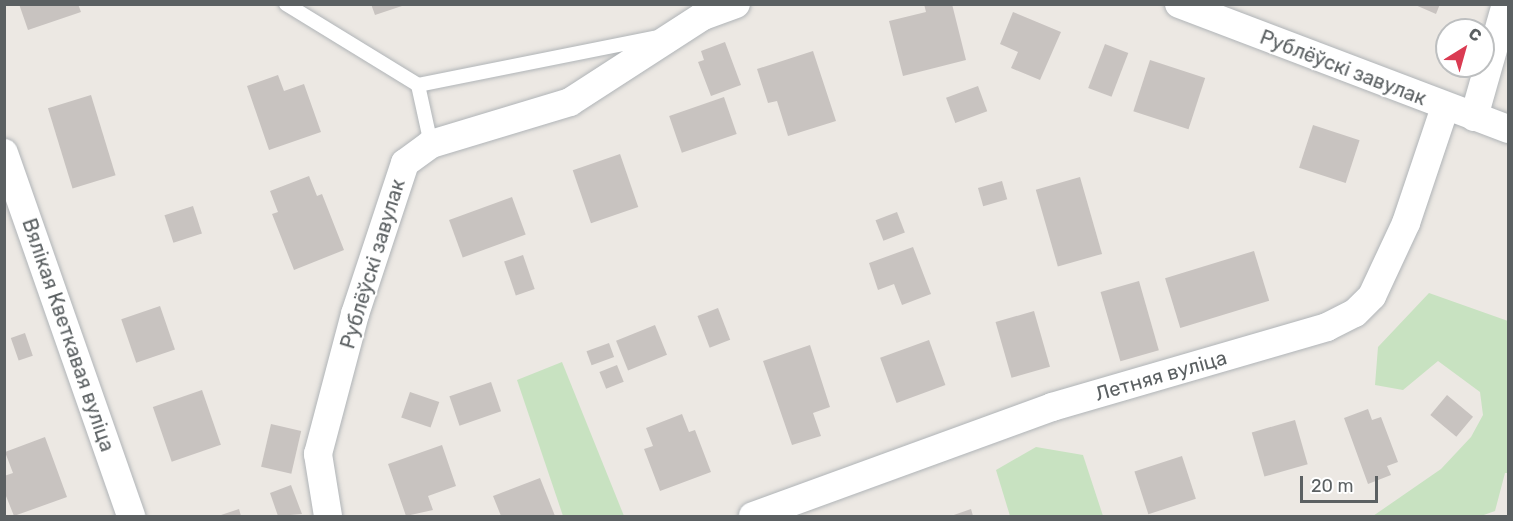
<!DOCTYPE html>
<html>
<head>
<meta charset="utf-8">
<style>
	body { margin:0 }
	#map { position:relative; width:1513px; height:521px; overflow:hidden; background:#ece8e3; font-family:Rubik,sans-serif }
	div>[style] { position:absolute }
	[style*='--x'] { left:calc(var(--x)*1px); top:calc(var(--y)*1px); width:calc(var(--w)*1px); rotate:calc(var(--a)*1deg) }
	.green>* { inset:0; background:#c8e2c1 }
	.building>* { inset:0; background:#c8c3c0; transform-origin:0 0 }
	.roads { filter:drop-shadow(0 0 2px #b0b4b7) drop-shadow(0 0 2px #b0b4b7) }
	.service>* { height:14px; margin:-7px; padding:0 7px; transform-origin:7px; border-radius:7px; background:#fff }
	.minor>* { height:28px; margin:-14px; padding:0 14px; transform-origin:14px; border-radius:14px; background:#fff }
	span { translate:-50% -50%; white-space:nowrap; text-align:center; line-height:1.15; -webkit-text-stroke:4.5px #fff; paint-order:stroke }
	.street-label { font-size:20px; color:#5b6062 }
	.frame { position:absolute; inset:0; border:6px solid #5b6062; pointer-events:none }
	.north { position:absolute; left:1435px; top:18px; width:60px; height:60px; box-sizing:border-box; background:#fff; border:2px solid #bdbfc0; border-radius:50%; rotate:37deg; font-size:16px; font-weight:700; line-height:24px; text-align:center; color:#5b6062 }
	.north::after { content:''; display:block; margin:auto; width:21px; height:27px; background:#da3b52; clip-path:polygon(50% 0,100% 100%,50% 72%,0 100%) }
	.scale { position:absolute; left:1300px; top:476px; width:78px; height:27px; box-sizing:border-box; border:3px solid #5b6062; border-top:0; padding-left:8px; font-size:18px; line-height:21px; white-space:nowrap; color:#5b6062; -webkit-text-stroke:4px #fff; paint-order:stroke }
</style>
</head>
<body>
<div id="map">
	<div class="green">
		<div style="clip-path:polygon(1429px 293px,1508px 321px,1508px 473px,1505px 473px,1495px 511px,1481px 516px,1373px 516px,1441px 469px,1471px 437px,1483px 415px,1480px 392px,1438px 361px,1403px 390px,1375px 385px,1378px 347px)"></div>
		<div style="clip-path:polygon(562px 362px,624px 516px,563px 516px,517px 380px)"></div>
		<div style="clip-path:polygon(1036px 447px,1083px 455px,1103px 516px,1010px 516px,996px 470px)"></div>
	</div>
	<div class="building">
		<div style="clip-path:polygon(19px 4px,78px 4px,81px 12px,28px 30px)"></div>
		<div style="clip-path:polygon(371px 4px,405px 4px,405px 5px,375px 15px)"></div>
		<div style="clip-path:polygon(924px 4px,952px 4px,966px 60px,903px 76px,889px 21px,926px 12px)"></div>
		<div style="clip-path:polygon(1413px 4px,1440px 4px,1436px 14px)"></div>
		<div style="clip-path:polygon(1013px 12px,1061px 32px,1040px 80px,1011px 68px,1018px 52px,1000px 44px)"></div>
		<div style="clip-path:polygon(725px 42px,741px 85px,711px 96px,698px 62px,704px 60px,701px 51px)"></div>
		<div style="left:1105px;top:44px;width:25px;height:47px;rotate:21deg"></div>
		<div style="clip-path:polygon(813px 51px,836px 121px,788px 136px,777px 101px,768px 103px,757px 69px)"></div>
		<div style="left:1150px;top:60px;width:58px;height:54px;rotate:18deg"></div>
		<div style="clip-path:polygon(278px 75px,284px 91px,304px 84px,321px 132px,269px 150px,247px 86px)"></div>
		<div style="left:978px;top:86px;width:27px;height:34px;rotate:70deg"></div>
		<div style="left:91px;top:95px;width:84px;height:45px;rotate:73deg"></div>
		<div style="left:724px;top:97px;width:39px;height:58px;rotate:71deg"></div>
		<div style="left:1313px;top:125px;width:49px;height:45px;rotate:18deg"></div>
		<div style="left:620px;top:154px;width:56px;height:50px;rotate:71deg"></div>
		<div style="clip-path:polygon(309px 176px,317px 196px,322px 194px,344px 250px,294px 270px,272px 214px,278px 212px,270px 191px)"></div>
		<div style="left:1080px;top:177px;width:80px;height:46px;rotate:74deg"></div>
		<div style="left:1002px;top:181px;width:19px;height:25px;rotate:74deg"></div>
		<div style="left:512px;top:197px;width:40px;height:67px;rotate:70deg"></div>
		<div style="left:193px;top:206px;width:29px;height:30px;rotate:72deg"></div>
		<div style="left:897px;top:212px;width:22px;height:23px;rotate:69deg"></div>
		<div style="clip-path:polygon(913px 247px,931px 294px,902px 305px,894px 284px,878px 290px,869px 263px)"></div>
		<div style="left:1254px;top:251px;width:52px;height:93px;rotate:73deg"></div>
		<div style="left:523px;top:255px;width:36px;height:20px;rotate:71deg"></div>
		<div style="left:1139px;top:281px;width:72px;height:40px;rotate:74deg"></div>
		<div style="left:160px;top:306px;width:46px;height:41px;rotate:71deg"></div>
		<div style="left:718px;top:308px;width:34px;height:22px;rotate:69deg"></div>
		<div style="left:1034px;top:311px;width:58px;height:40px;rotate:74deg"></div>
		<div style="left:655px;top:325px;width:32px;height:42px;rotate:68deg"></div>
		<div style="left:25px;top:333px;width:24px;height:15px;rotate:71deg"></div>
		<div style="left:929px;top:340px;width:48px;height:52px;rotate:70deg"></div>
		<div style="left:609px;top:343px;width:15px;height:24px;rotate:70deg"></div>
		<div style="clip-path:polygon(810px 345px,830px 407px,813px 413px,821px 436px,792px 445px,763px 361px)"></div>
		<div style="left:617px;top:365px;width:18px;height:19px;rotate:68deg"></div>
		<div style="left:491px;top:382px;width:31px;height:44px;rotate:71deg"></div>
		<div style="left:202px;top:390px;width:58px;height:52px;rotate:71deg"></div>
		<div style="left:410px;top:392px;width:31px;height:27px;rotate:19deg"></div>
		<div style="left:1447px;top:395px;width:34px;height:26px;rotate:40deg"></div>
		<div style="clip-path:polygon(1368px 409px,1372px 420px,1381px 417px,1398px 462px,1387px 466px,1391px 475px,1368px 484px,1344px 418px)"></div>
		<div style="clip-path:polygon(682px 414px,689px 432px,695px 430px,711px 472px,660px 491px,644px 449px,653px 446px,646px 428px)"></div>
		<div style="left:1295px;top:420px;width:46px;height:45px;rotate:74deg"></div>
		<div style="left:271px;top:424px;width:31px;height:44px;rotate:13deg"></div>
		<div style="clip-path:polygon(45px 437px,67px 497px,14px 516px,4px 491px,4px 476px,13px 473px,5px 452px)"></div>
		<div style="clip-path:polygon(442px 445px,456px 486px,428px 496px,433px 510px,406px 516px,388px 464px)"></div>
		<div style="left:1182px;top:456px;width:45px;height:50px;rotate:72deg"></div>
		<div style="clip-path:polygon(540px 478px,555px 516px,501px 516px,493px 496px)"></div>
		<div style="clip-path:polygon(291px 485px,302px 514px,278px 516px,270px 493px)"></div>
		<div style="clip-path:polygon(239px 509px,241px 516px,218px 516px)"></div>
		<div style="clip-path:polygon(971px 509px,973px 516px,951px 516px)"></div>
	</div>
	<div class="roads">
		<div class="service">
			<div style="--x:286;--y:4;--w:155;--a:31.5"></div>
			<div style="--x:418;--y:85;--w:60;--a:77.6"></div>
			<div style="--x:418;--y:85;--w:241;--a:-11.3"></div>
		</div>
		<div class="minor">
			<div style="--x:1179;--y:4;--w:352;--a:20.8"></div>
			<div style="--x:1474;--y:117;--w:117;--a:-74.2"></div>
			<div style="--x:4;--y:153;--w:385;--a:70.7"></div>
			<div style="--x:328;--y:516;--w:63;--a:-99.2"></div>
			<div style="--x:318;--y:454;--w:145;--a:-75.2"></div>
			<div style="--x:355;--y:314;--w:159;--a:-71.7"></div>
			<div style="--x:405;--y:163;--w:32;--a:-36"></div>
			<div style="--x:431;--y:144;--w:145;--a:-16.8"></div>
			<div style="--x:570;--y:102;--w:158;--a:-32.9"></div>
			<div style="--x:703;--y:16;--w:35;--a:-20"></div>
			<div style="--x:753;--y:516;--w:318;--a:-20"></div>
			<div style="--x:1052;--y:407;--w:286;--a:-16.2"></div>
			<div style="--x:1327;--y:327;--w:31;--a:-27"></div>
			<div style="--x:1355;--y:313;--w:24;--a:-45"></div>
			<div style="--x:1372;--y:296;--w:81;--a:-65"></div>
			<div style="--x:1406;--y:223;--w:122;--a:-71.4"></div>
		</div>
	</div>
	<div class="street-label">
		<span style="left:1343px;top:68px;rotate:21deg">Рублёўскі завулак</span>
		<span style="left:373px;top:264px;rotate:-73deg">Рублёўскі завулак</span>
		<span style="left:68px;top:335px;rotate:71deg">Вялікая Кветкавая вуліца</span>
		<span style="left:1161px;top:376px;rotate:-16deg">Летняя вуліца</span>
	</div>
	<div class="frame"></div>
	<div class="north">С</div>
	<div class="scale">20 m</div>
</div>
</body>
</html>
